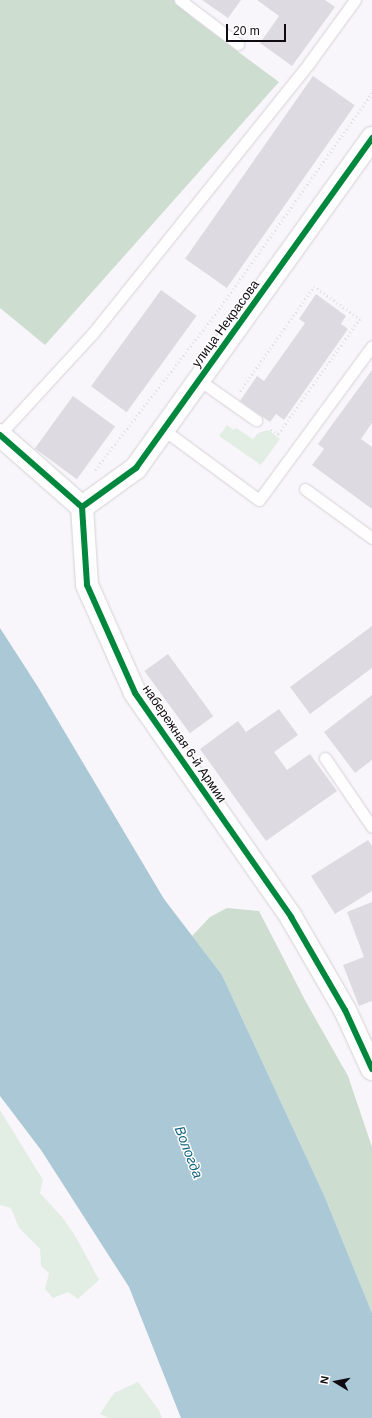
<!DOCTYPE html>
<html>
<head>
<meta charset="utf-8">
<style>
	body { margin:0 }
	#map { position:relative; width:372px; height:1418px; overflow:hidden; background:#f9f6fb; font-family:Helvetica,sans-serif }
	div>[style] { position:absolute }
	[style*='--x'] { left:calc(var(--x)*1px); top:calc(var(--y)*1px); width:calc(var(--w)*1px); rotate:calc(var(--a)*1deg) }
	.green>* { inset:0; background:#e2eee4 }
	.forest>* { inset:0; background:#cdddd0 }
	.water>* { inset:0; background:#abc8d6 }
	.building>* { inset:0; background:#dddbe1; transform-origin:0 0 }
	.path>* { height:2.5px; margin-top:-1.25px; transform-origin:0; background:repeating-linear-gradient(90deg,#e0dfe1 0 1px,transparent 0 4px) }
	.roads { filter:drop-shadow(0 0 1px #d4d1d6) drop-shadow(0 0 1px #d4d1d6) }
	.service>* { height:11px; margin:-5.5px; padding:0 5.5px; transform-origin:5.5px; border-radius:5.5px; background:#fefefe }
	.minor>* { height:22px; margin:-11px; padding:0 11px; transform-origin:11px; border-radius:11px; background:#fefefe }
	.cycleway>* { height:6px; margin:-3px; padding:0 3px; transform-origin:3px; border-radius:3px; background:#00873e }
	span { translate:-50% -50%; white-space:nowrap; text-align:center; line-height:1.15; -webkit-text-stroke:3px #fff; paint-order:stroke }
	.street-label { font-size:13px; color:#0f0b11 }
	.water-label { font-size:14px; color:#10617b; font-style:italic }
	.north { position:absolute; left:316px; top:1362px; width:40px; height:40px; -webkit-text-stroke:3px #fff; paint-order:stroke; rotate:280deg; font-size:11px; font-weight:700; line-height:16px; text-align:center; color:#0f0b11 }
	.north::after { content:''; display:block; margin:auto; width:14px; height:18px; background:#0f0b11; clip-path:polygon(50% 0,100% 100%,50% 72%,0 100%) }
	.scale { position:absolute; left:226px; top:24px; width:60px; height:18px; box-sizing:border-box; border:2px solid #0f0b11; border-top:0; padding-left:5px; font-size:12px; line-height:14px; white-space:nowrap; color:#0f0b11; -webkit-text-stroke:3px #fff; paint-order:stroke }
</style>
</head>
<body>
<div id="map">
	<div class="green">
		<div style="clip-path:polygon(227px 425px,234px 430px,236px 428px,253px 439px,258px 433px,268px 430px,280px 439px,261px 465px,219px 436px)"></div>
		<div style="clip-path:polygon(0 1110px,43px 1180px,40px 1193px,63px 1218px,77px 1239px,99px 1280px,78px 1299px,68px 1292px,53px 1298px,45px 1289px,49px 1273px,41px 1266px,40px 1249px,19px 1228px,11px 1208px,0 1205px)"></div>
		<div style="clip-path:polygon(138px 1382px,159px 1410px,162px 1418px,109px 1418px,100px 1414px,114px 1393px)"></div>
	</div>
	<div class="forest">
		<div style="clip-path:polygon(0 0,184px 0,189px 15px,279px 82px,45px 345px,0 308px)"></div>
		<div style="clip-path:polygon(227px 908px,259px 911px,306px 1002px,348px 1076px,372px 1147px,372px 1313px,324px 1195px,222px 975px,192px 936px,210px 917px)"></div>
	</div>
	<div class="water">
		<div style="clip-path:polygon(0 628px,38px 687px,164px 899px,222px 975px,324px 1195px,372px 1313px,372px 1418px,181px 1418px,129px 1287px,41px 1150px,0 1096px)"></div>
	</div>
	<div class="building">
		<div style="clip-path:polygon(202px 0,241px 0,228px 18px)"></div>
		<div style="clip-path:polygon(257px 0,325px 0,335px 7px,292px 66px,260px 43px,279px 16px)"></div>
		<div style="left:313px;top:76px;width:51px;height:223px;rotate:35deg"></div>
		<div style="left:161px;top:290px;width:44px;height:119px;rotate:36deg"></div>
		<div style="clip-path:polygon(316px 294px,346px 316px,341px 324px,348px 329px,284px 420px,276px 414px,270px 422px,240px 401px,257px 376px,264px 381px,305px 323px,299px 319px)"></div>
		<div style="clip-path:polygon(372px 370px,372px 423px,361px 439px,372px 447px,372px 509px,312px 465px,324px 449px,318px 444px)"></div>
		<div style="left:73px;top:396px;width:52px;height:65px;rotate:36deg"></div>
		<div style="clip-path:polygon(372px 626px,372px 668px,310px 714px,290px 687px)"></div>
		<div style="left:168px;top:654px;width:77px;height:29px;rotate:54deg"></div>
		<div style="clip-path:polygon(372px 695px,372px 760px,355px 773px,324px 732px)"></div>
		<div style="clip-path:polygon(279px 709px,298px 735px,274px 752px,287px 770px,310px 754px,337px 791px,266px 841px,200px 749px,238px 721px,246px 732px)"></div>
		<div style="clip-path:polygon(368px 840px,372px 846px,372px 891px,335px 914px,311px 876px)"></div>
		<div style="clip-path:polygon(372px 902px,372px 1001px,359px 1006px,343px 965px,364px 957px,347px 912px)"></div>
	</div>
	<div class="path">
		<div style="--x:240;--y:391;--w:128;--a:-54.8"></div>
		<div style="--x:314;--y:286;--w:57;--a:35.7"></div>
		<div style="--x:360;--y:319;--w:142;--a:125.3"></div>
		<div style="--x:278;--y:435;--w:12;--a:-145"></div>
		<div style="--x:95;--y:470;--w:203;--a:-52.4"></div>
		<div style="--x:219;--y:309;--w:265;--a:-54.7"></div>
	</div>
	<div class="roads">
		<div class="service">
			<div style="--x:180;--y:0;--w:73;--a:37.2"></div>
			<div style="--x:199;--y:380;--w:70;--a:35.1"></div>
			<div style="--x:164;--y:430;--w:118;--a:36.4"></div>
			<div style="--x:259;--y:500;--w:191;--a:-53.7"></div>
			<div style="--x:0;--y:434;--w:137;--a:-47.4"></div>
			<div style="--x:93;--y:333;--w:346;--a:-51.3"></div>
			<div style="--x:309;--y:63;--w:78;--a:-53.9"></div>
			<div style="--x:305;--y:489;--w:83;--a:36.2"></div>
			<div style="--x:325;--y:758;--w:83;--a:55.7"></div>
		</div>
		<div class="minor">
			<div style="--x:0;--y:435;--w:109;--a:41.3"></div>
			<div style="--x:82;--y:507;--w:78;--a:86.3"></div>
			<div style="--x:87;--y:585;--w:118;--a:66"></div>
			<div style="--x:135;--y:693;--w:273;--a:55.1"></div>
			<div style="--x:291;--y:917;--w:108;--a:59.9"></div>
			<div style="--x:345;--y:1010;--w:65;--a:65.4"></div>
			<div style="--x:82;--y:507;--w:67;--a:-35.8"></div>
			<div style="--x:136;--y:468;--w:406;--a:-54.4"></div>
		</div>
	</div>
	<div class="cycleway">
		<div style="--x:0;--y:435;--w:109;--a:41.3"></div>
		<div style="--x:82;--y:507;--w:78;--a:86.3"></div>
		<div style="--x:87;--y:585;--w:118;--a:66"></div>
		<div style="--x:135;--y:693;--w:273;--a:55.1"></div>
		<div style="--x:291;--y:917;--w:108;--a:59.9"></div>
		<div style="--x:345;--y:1010;--w:65;--a:65.4"></div>
		<div style="--x:82;--y:507;--w:67;--a:-35.8"></div>
		<div style="--x:136;--y:468;--w:406;--a:-54.4"></div>
	</div>
	<div class="street-label">
		<span style="left:226px;top:324px;rotate:-54deg">улица Некрасова</span>
		<span style="left:184px;top:744px;rotate:56deg">набережная 6-й Армии</span>
	</div>
	<div class="water-label">
		<span style="left:189px;top:1152px;rotate:69deg">Вологда</span>
	</div>
	<div class="north">N</div>
	<div class="scale">20 m</div>
</div>
</body>
</html>
